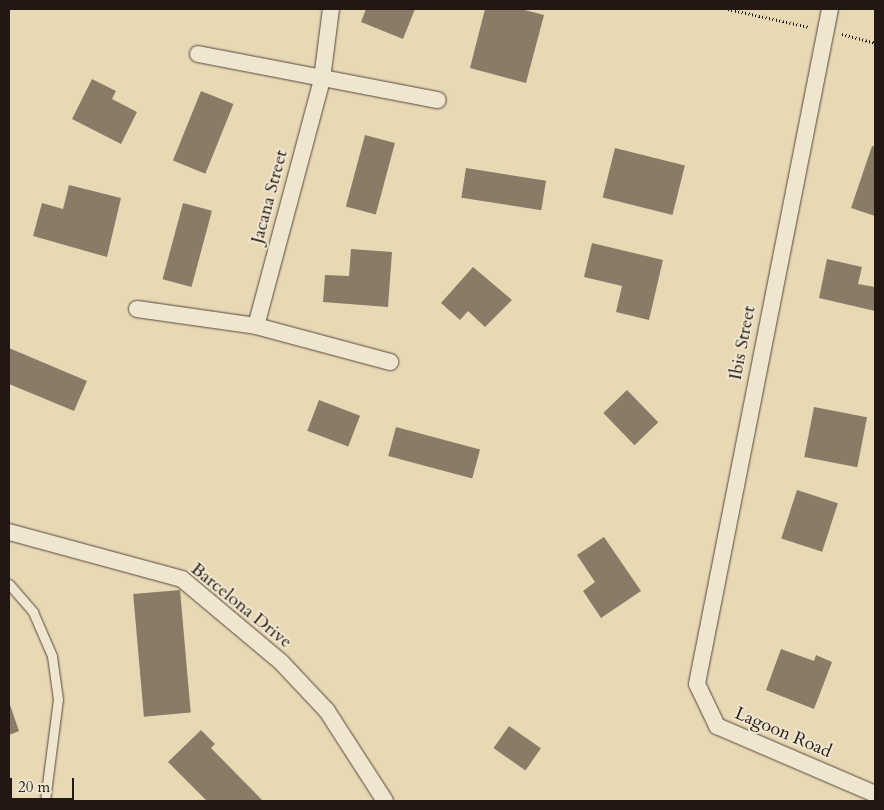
<!DOCTYPE html>
<html>
<head>
<meta charset="utf-8">
<style>
	body { margin:0 }
	#map { position:relative; width:884px; height:810px; overflow:hidden; background:#e8d9b5; font-family:Cardo,serif }
	div>[style] { position:absolute }
	[style*='--x'] { left:calc(var(--x)*1px); top:calc(var(--y)*1px); width:calc(var(--w)*1px); rotate:calc(var(--a)*1deg) }
	.building>* { inset:0; background:#897c67; transform-origin:0 0 }
	.path>* { height:3px; margin-top:-1.5px; transform-origin:0; background:repeating-linear-gradient(90deg,#231713 0 1px,transparent 0 3.5px) }
	.roads { filter:drop-shadow(0 0 1px #54483c) drop-shadow(0 0 1px #54483c) }
	.lane>* { height:9px; margin:-4.5px; padding:0 4.5px; transform-origin:4.5px; border-radius:4.5px; background:#f0e6cf }
	.street>* { height:16px; margin:-8px; padding:0 8px; transform-origin:8px; border-radius:8px; background:#f0e6cf }
	span { translate:-50% -50%; white-space:nowrap; text-align:center; line-height:1.15; -webkit-text-stroke:4px #f0e6cf; paint-order:stroke }
	.street-label { font-size:18px; color:#231713 }
	.frame { position:absolute; inset:0; border:10px solid #231713; pointer-events:none }
	.scale { position:absolute; left:10px; top:778px; width:64px; height:22px; box-sizing:border-box; border:2px solid #231713; border-top:0; padding-left:6px; font-size:15px; line-height:18px; white-space:nowrap; color:#231713; -webkit-text-stroke:4px #f0e6cf; paint-order:stroke }
</style>
</head>
<body>
<div id="map">
	<div class="building">
		<div style="clip-path:polygon(366px 9px,415px 9px,403px 39px,361px 22px)"></div>
		<div style="clip-path:polygon(485px 9px,521px 9px,544px 15px,526px 83px,470px 68px)"></div>
		<div style="clip-path:polygon(92px 79px,116px 91px,112px 99px,137px 112px,121px 144px,72px 119px)"></div>
		<div style="left:201px;top:91px;width:35px;height:75px;rotate:22deg"></div>
		<div style="left:365px;top:135px;width:31px;height:74px;rotate:15deg"></div>
		<div style="clip-path:polygon(872px 146px,875px 147px,875px 216px,851px 208px)"></div>
		<div style="left:615px;top:148px;width:72px;height:51px;rotate:14deg"></div>
		<div style="left:466px;top:168px;width:81px;height:30px;rotate:9deg"></div>
		<div style="clip-path:polygon(69px 185px,121px 198px,107px 257px,33px 236px,42px 203px,63px 209px)"></div>
		<div style="left:183px;top:203px;width:30px;height:79px;rotate:15deg"></div>
		<div style="clip-path:polygon(592px 243px,663px 260px,649px 320px,616px 312px,622px 286px,584px 277px)"></div>
		<div style="clip-path:polygon(351px 249px,392px 252px,388px 307px,323px 302px,325px 275px,349px 276px)"></div>
		<div style="clip-path:polygon(827px 259px,862px 267px,858px 284px,875px 287px,875px 311px,819px 298px)"></div>
		<div style="clip-path:polygon(473px 267px,512px 300px,485px 327px,468px 311px,460px 320px,441px 303px)"></div>
		<div style="clip-path:polygon(9px 348px,87px 381px,74px 411px,9px 384px)"></div>
		<div style="left:627px;top:390px;width:45px;height:33px;rotate:46deg"></div>
		<div style="left:319px;top:400px;width:44px;height:33px;rotate:21deg"></div>
		<div style="left:814px;top:407px;width:54px;height:51px;rotate:11deg"></div>
		<div style="left:396px;top:427px;width:87px;height:30px;rotate:15deg"></div>
		<div style="left:797px;top:490px;width:43px;height:51px;rotate:18deg"></div>
		<div style="clip-path:polygon(604px 537px,641px 591px,601px 618px,583px 591px,595px 582px,577px 555px)"></div>
		<div style="left:180px;top:590px;width:123px;height:47px;rotate:85deg"></div>
		<div style="clip-path:polygon(781px 649px,814px 661px,816px 655px,832px 662px,814px 709px,766px 690px)"></div>
		<div style="clip-path:polygon(9px 702px,19px 731px,9px 735px)"></div>
		<div style="left:509px;top:726px;width:39px;height:27px;rotate:35deg"></div>
		<div style="clip-path:polygon(201px 730px,215px 744px,211px 748px,263px 801px,207px 801px,168px 762px)"></div>
	</div>
	<div class="path">
		<div style="--x:728;--y:9;--w:83;--a:12.5"></div>
		<div style="--x:842;--y:34;--w:34;--a:15"></div>
	</div>
	<div class="roads">
		<div class="lane">
			<div style="--x:9;--y:584;--w:37;--a:49"></div>
			<div style="--x:33;--y:612;--w:48;--a:66.6"></div>
			<div style="--x:52;--y:656;--w:43;--a:82.1"></div>
			<div style="--x:58;--y:699;--w:103;--a:97.3"></div>
		</div>
		<div class="street">
			<div style="--x:830;--y:9;--w:688;--a:101.15"></div>
			<div style="--x:697;--y:684;--w:47;--a:64.5"></div>
			<div style="--x:717;--y:726;--w:172;--a:23.3"></div>
			<div style="--x:198;--y:54;--w:244;--a:10.9"></div>
			<div style="--x:137;--y:309;--w:120;--a:8.1"></div>
			<div style="--x:256;--y:326;--w:139;--a:15"></div>
			<div style="--x:256;--y:326;--w:256;--a:-75"></div>
			<div style="--x:322;--y:79;--w:71;--a:-82.7"></div>
			<div style="--x:9;--y:532;--w:179;--a:15.2"></div>
			<div style="--x:182;--y:579;--w:129;--a:40"></div>
			<div style="--x:281;--y:662;--w:67;--a:46.8"></div>
			<div style="--x:327;--y:711;--w:107;--a:57.2"></div>
		</div>
	</div>
	<div class="street-label">
		<span style="left:270px;top:197px;rotate:-75deg">Jacana Street</span>
		<span style="left:743px;top:343px;rotate:-79deg">Ibis Street</span>
		<span style="left:241px;top:606px;rotate:39deg">Barcelona Drive</span>
		<span style="left:783px;top:733px;rotate:23deg">Lagoon Road</span>
	</div>
	<div class="frame"></div>
	<div class="scale">20 m</div>
</div>
</body>
</html>
